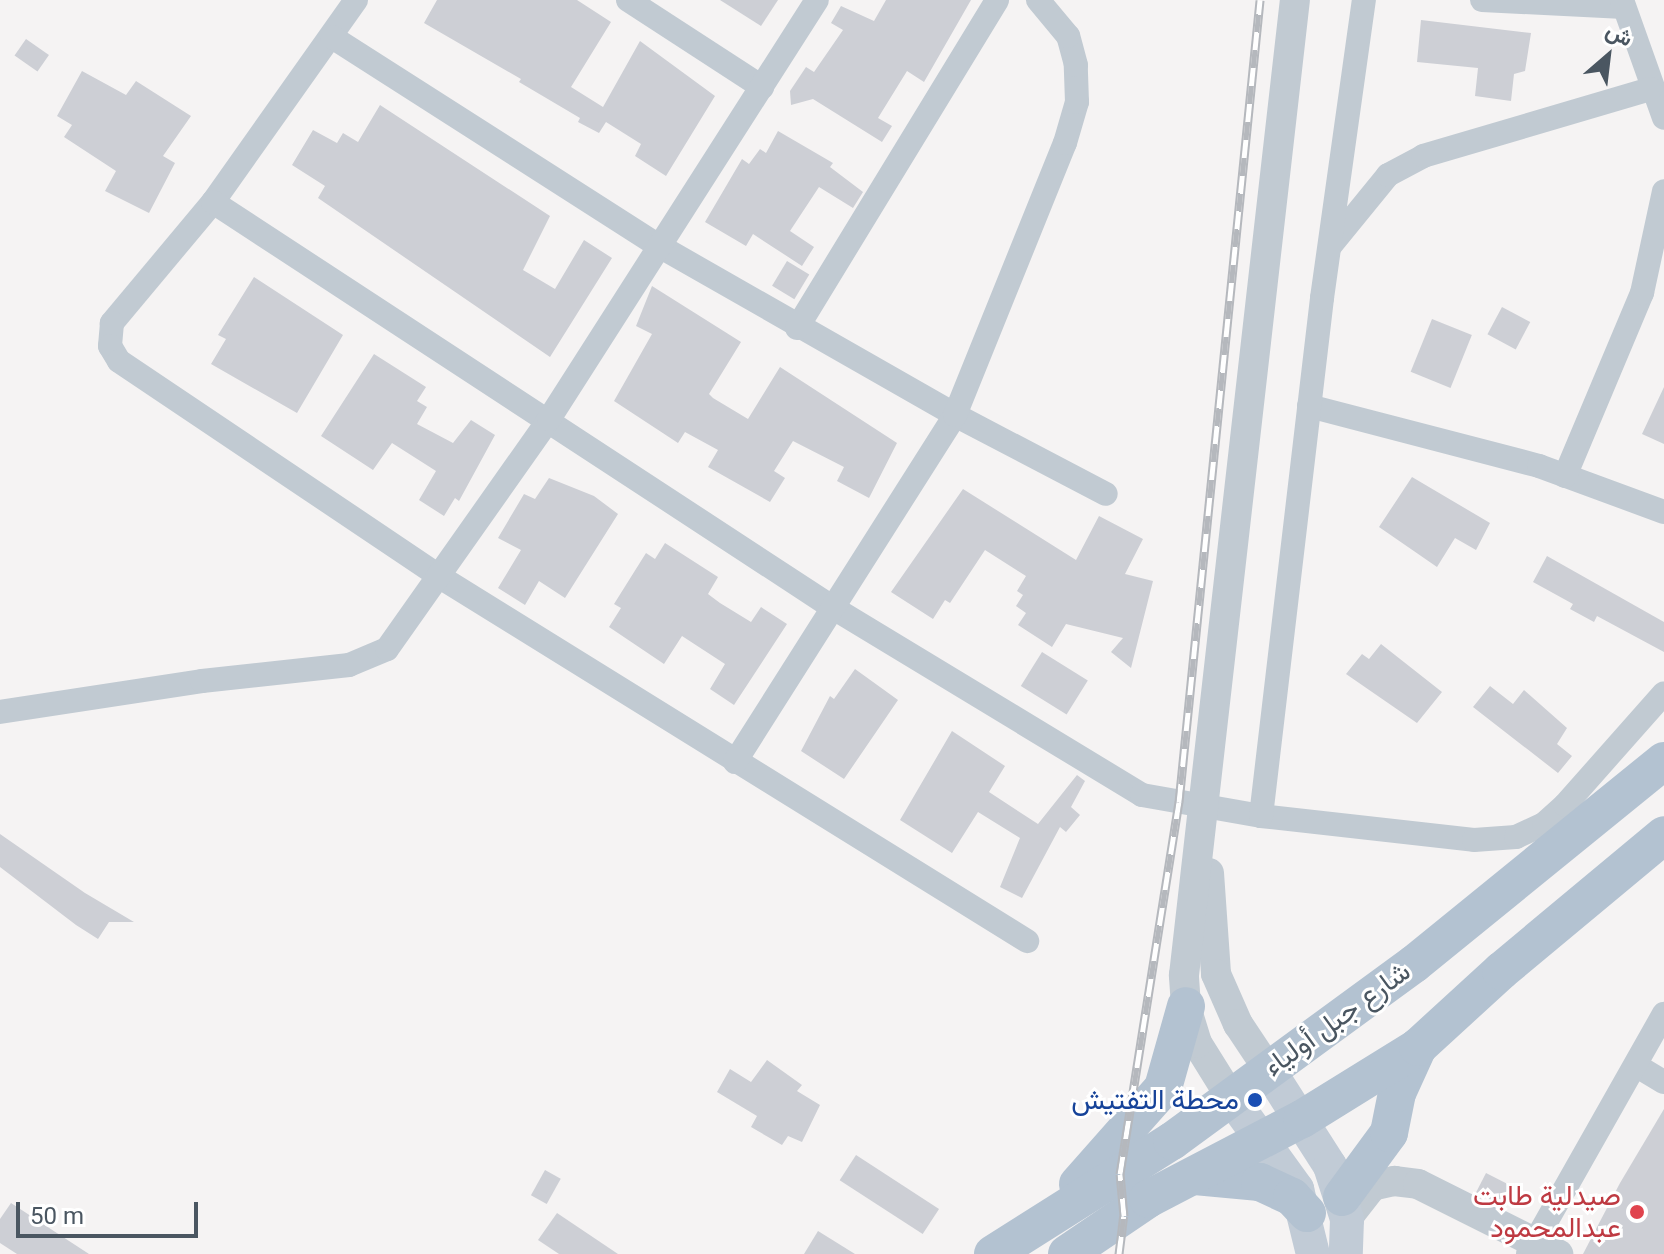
<!DOCTYPE html>
<html>
<head>
<meta charset="utf-8">
<style>
	body { margin:0 }
	#map { position:relative; width:1664px; height:1254px; overflow:hidden; background:#f5f3f3; font-family:Roboto,Vazirmatn,sans-serif }
	div>[style] { position:absolute }
	[style*='--x'] { left:calc(var(--x)*1px); top:calc(var(--y)*1px); width:calc(var(--w)*1px); rotate:calc(var(--a)*1deg) }
	.building>* { inset:0; background:#cdcfd5; transform-origin:0 0 }
	.minor>* { height:24px; margin:-12px; padding:0 12px; transform-origin:12px; border-radius:12px; background:#c1cad2 }
	.tertiary>* { height:30px; margin:-15px; padding:0 15px; transform-origin:15px; border-radius:15px; background:#c1cad2 }
	.secondary>* { height:34px; margin:-17px; padding:0 17px; transform-origin:17px; border-radius:17px; background:#c1cbd6 }
	.primary>* { height:38px; margin:-19px; padding:0 19px; transform-origin:19px; border-radius:19px; background:#b3c2d1 }
	.rail>* { height:9px; margin-top:-4.5px; transform-origin:0; background:repeating-linear-gradient(90deg,#fff 0 18px,#b5b8bd 0 36px); box-sizing:border-box; border-block:2px solid #b5b8bd }
	.dots>* { width:22px; height:22px; translate:-50% -50%; box-sizing:border-box; border:4px solid #fff; border-radius:50% }
	span { translate:-50% -50%; white-space:nowrap; text-align:center; line-height:1.15; -webkit-text-stroke:6px #fff; paint-order:stroke }
	.street-label { font-size:28px; color:#4a5661 }
	.transit-label { font-size:28px; color:#164399 }
	.right { translate:-100% -50%; text-align:right }
	.health-label { font-size:28px; color:#be3a42 }
	.north { position:absolute; left:1568px; top:16px; width:80px; height:80px; -webkit-text-stroke:6px #fff; paint-order:stroke; rotate:28deg; font-size:22px; font-weight:700; line-height:32px; text-align:center; color:#4a5661 }
	.north::after { content:''; display:block; margin:auto; width:28px; height:36px; background:#4a5661; clip-path:polygon(50% 0,100% 100%,50% 72%,0 100%) }
	.scale { position:absolute; left:16px; top:1202px; width:182px; height:36px; box-sizing:border-box; border:4px solid #4a5661; border-top:0; padding-left:10px; font-size:24px; line-height:28px; white-space:nowrap; color:#4a5661; -webkit-text-stroke:6px #fff; paint-order:stroke }
</style>
</head>
<body>
<div id="map">
	<div class="building">
		<div style="clip-path:polygon(437px 0,577px 0,611px 22px,571px 87px,603px 107px,640px 41px,715px 96px,666px 176px,635px 156px,641px 144px,606px 122px,599px 133px,578px 122px,580px 118px,519px 82px,521px 79px,424px 23px)"></div>
		<div style="clip-path:polygon(720px 0,778px 0,761px 26px)"></div>
		<div style="clip-path:polygon(886px 0,971px 0,924px 82px,907px 71px,878px 118px,892px 126px,882px 142px,813px 99px,791px 105px,790px 91px,806px 67px,814px 72px,843px 30px,831px 23px,841px 6px,874px 21px)"></div>
		<div style="clip-path:polygon(1421px 20px,1531px 33px,1525px 71px,1514px 74px,1511px 101px,1475px 96px,1478px 68px,1417px 62px)"></div>
		<div style="left:26px;top:39px;width:28px;height:20px;rotate:35deg"></div>
		<div style="clip-path:polygon(82px 71px,126px 95px,136px 81px,191px 116px,163px 156px,175px 163px,149px 213px,105px 191px,116px 171px,64px 137px,72px 125px,57px 116px)"></div>
		<div style="clip-path:polygon(380px 105px,550px 216px,523px 270px,555px 289px,584px 240px,612px 258px,550px 357px,318px 198px,325px 186px,292px 165px,313px 130px,337px 143px,343px 133px,358px 142px)"></div>
		<div style="clip-path:polygon(778px 131px,833px 163px,830px 167px,863px 192px,853px 208px,819px 187px,790px 231px,814px 247px,802px 266px,753px 234px,746px 246px,705px 222px,742px 159px,749px 164px,760px 149px,766px 153px)"></div>
		<div style="left:787px;top:261px;width:26px;height:29px;rotate:31deg"></div>
		<div style="clip-path:polygon(254px 277px,343px 335px,297px 413px,211px 364px,226px 339px,218px 335px)"></div>
		<div style="clip-path:polygon(652px 286px,741px 342px,709px 394px,713px 398px,748px 419px,780px 367px,897px 443px,869px 498px,837px 481px,844px 467px,793px 441px,774px 471px,785px 478px,770px 502px,708px 467px,718px 450px,685px 432px,678px 443px,614px 401px,652px 334px,636px 326px)"></div>
		<div style="left:1502px;top:307px;width:32px;height:31px;rotate:28deg"></div>
		<div style="left:1432px;top:319px;width:43px;height:57px;rotate:22deg"></div>
		<div style="clip-path:polygon(374px 354px,426px 387px,417px 401px,427px 407px,417px 424px,453px 443px,471px 420px,495px 435px,459px 501px,455px 498px,444px 516px,419px 500px,436px 471px,392px 443px,373px 470px,321px 436px)"></div>
		<div style="clip-path:polygon(1664px 387px,1664px 444px,1642px 434px)"></div>
		<div style="clip-path:polygon(1412px 477px,1490px 523px,1476px 550px,1455px 538px,1437px 567px,1379px 527px)"></div>
		<div style="clip-path:polygon(549px 478px,594px 496px,618px 514px,565px 598px,539px 581px,525px 605px,498px 588px,521px 550px,498px 538px,524px 494px,535px 499px)"></div>
		<div style="clip-path:polygon(963px 489px,1076px 560px,1099px 516px,1143px 539px,1125px 574px,1153px 581px,1131px 668px,1111px 652px,1123px 638px,1066px 624px,1052px 647px,1018px 625px,1026px 613px,1016px 606px,1023px 595px,1017px 591px,1026px 576px,985px 550px,950px 603px,945px 600px,933px 619px,891px 592px)"></div>
		<div style="clip-path:polygon(665px 543px,718px 577px,708px 594px,720px 603px,751px 622px,761px 607px,787px 624px,734px 705px,710px 689px,725px 664px,682px 636px,664px 664px,609px 627px,621px 608px,614px 604px,646px 553px,655px 559px)"></div>
		<div style="clip-path:polygon(1547px 556px,1664px 622px,1664px 652px,1597px 616px,1594px 622px,1570px 609px,1573px 604px,1533px 582px)"></div>
		<div style="clip-path:polygon(1381px 644px,1442px 692px,1417px 723px,1346px 674px,1362px 654px,1369px 659px)"></div>
		<div style="left:1042px;top:652px;width:54px;height:40px;rotate:32deg"></div>
		<div style="clip-path:polygon(855px 669px,898px 700px,844px 779px,801px 751px,830px 696px,834px 699px)"></div>
		<div style="clip-path:polygon(1490px 686px,1513px 704px,1524px 690px,1567px 728px,1557px 744px,1572px 756px,1558px 773px,1473px 707px)"></div>
		<div style="clip-path:polygon(952px 731px,1005px 766px,989px 792px,1038px 824px,1077px 775px,1085px 781px,1071px 807px,1080px 815px,1066px 832px,1060px 827px,1022px 898px,1000px 887px,1020px 838px,978px 812px,952px 853px,900px 820px)"></div>
		<div style="clip-path:polygon(0 834px,85px 893px,134px 922px,109px 922px,98px 939px,76px 925px,0 867px)"></div>
		<div style="clip-path:polygon(767px 1060px,802px 1085px,797px 1091px,820px 1105px,802px 1142px,788px 1136px,782px 1145px,751px 1127px,757px 1116px,717px 1092px,730px 1069px,751px 1082px)"></div>
		<div style="clip-path:polygon(1664px 1109px,1664px 1254px,1583px 1254px,1620px 1183px)"></div>
		<div style="left:856px;top:1155px;width:99px;height:30px;rotate:33deg"></div>
		<div style="left:545px;top:1170px;width:18px;height:29px;rotate:29deg"></div>
		<div style="left:1486px;top:1173px;width:27px;height:22px;rotate:27deg"></div>
		<div style="clip-path:polygon(11px 1203px,89px 1254px,17px 1254px,0 1243px,0 1219px)"></div>
		<div style="clip-path:polygon(557px 1213px,618px 1254px,559px 1254px,538px 1240px)"></div>
		<div style="clip-path:polygon(818px 1231px,855px 1254px,804px 1254px)"></div>
	</div>
	<div class="minor">
		<div style="--x:356;--y:0;--w:247;--a:125.3"></div>
		<div style="--x:213;--y:202;--w:158;--a:129.9"></div>
		<div style="--x:112;--y:323;--w:23;--a:95"></div>
		<div style="--x:110;--y:346;--w:17;--a:59"></div>
		<div style="--x:119;--y:361;--w:387;--a:33.9"></div>
		<div style="--x:440;--y:577;--w:691;--a:31.8"></div>
		<div style="--x:628;--y:0;--w:160;--a:33"></div>
		<div style="--x:1482;--y:0;--w:142;--a:2.8"></div>
		<div style="--x:1622;--y:0;--w:125;--a:70.4"></div>
		<div style="--x:332;--y:37;--w:390;--a:32.6"></div>
		<div style="--x:661;--y:247;--w:339;--a:29.7"></div>
		<div style="--x:955;--y:415;--w:170;--a:27.6"></div>
		<div style="--x:213;--y:202;--w:743;--a:33.2"></div>
		<div style="--x:835;--y:609;--w:359;--a:31.2"></div>
		<div style="--x:1142;--y:795;--w:121;--a:10"></div>
		<div style="--x:1261;--y:816;--w:214;--a:6.4"></div>
		<div style="--x:1474;--y:840;--w:42;--a:-4.1"></div>
		<div style="--x:1516;--y:837;--w:31;--a:-25"></div>
		<div style="--x:1544;--y:824;--w:28;--a:-42"></div>
		<div style="--x:1565;--y:805;--w:149;--a:-48.5"></div>
		<div style="--x:1331;--y:245;--w:90;--a:-50.8"></div>
		<div style="--x:1388;--y:175;--w:40;--a:-28"></div>
		<div style="--x:1423;--y:156;--w:237;--a:-16.4"></div>
		<div style="--x:797;--y:328;--w:384;--a:-58.6"></div>
		<div style="--x:1309;--y:406;--w:238;--a:14.6"></div>
		<div style="--x:1539;--y:466;--w:133;--a:20.2"></div>
		<div style="--x:1565;--y:476;--w:199;--a:-67.2"></div>
		<div style="--x:1642;--y:293;--w:104;--a:-77.8"></div>
		<div style="--x:0;--y:712;--w:204;--a:-8.7"></div>
		<div style="--x:202;--y:681;--w:148;--a:-6.2"></div>
		<div style="--x:349;--y:665;--w:41;--a:-22.8"></div>
		<div style="--x:387;--y:649;--w:281;--a:-54.8"></div>
		<div style="--x:549;--y:419;--w:497;--a:-57.4"></div>
		<div style="--x:735;--y:762;--w:411;--a:-57.6"></div>
		<div style="--x:955;--y:415;--w:293;--a:-68"></div>
		<div style="--x:1065;--y:143;--w:43;--a:-73.7"></div>
		<div style="--x:1077;--y:102;--w:37;--a:-92"></div>
		<div style="--x:1076;--y:65;--w:30;--a:-105"></div>
		<div style="--x:1068;--y:36;--w:47;--a:-129.8"></div>
		<div style="--x:1261;--y:816;--w:522;--a:-83.28"></div>
		<div style="--x:1322;--y:298;--w:301;--a:-82"></div>
		<div style="--x:1637;--y:1066;--w:31;--a:31"></div>
		<div style="--x:1528;--y:1254;--w:276;--a:-60.5"></div>
	</div>
	<div class="tertiary">
		<div style="--x:1209;--y:873;--w:101;--a:86"></div>
		<div style="--x:1216;--y:974;--w:55;--a:66.3"></div>
		<div style="--x:1238;--y:1024;--w:54;--a:56.3"></div>
		<div style="--x:1230;--y:1096;--w:62;--a:-121.9"></div>
		<div style="--x:1197;--y:1043;--w:39;--a:-107"></div>
		<div style="--x:1186;--y:1006;--w:31;--a:-94"></div>
		<div style="--x:1184;--y:975;--w:981;--a:-83.51"></div>
		<div style="--x:1348;--y:1217;--w:39;--a:-52"></div>
		<div style="--x:1372;--y:1186;--w:23;--a:-13"></div>
		<div style="--x:1394;--y:1181;--w:24;--a:7"></div>
		<div style="--x:1418;--y:1184;--w:157;--a:26.6"></div>
	</div>
	<div class="secondary">
		<div style="--x:1268;--y:1069;--w:115;--a:57.4"></div>
		<div style="--x:1330;--y:1166;--w:56;--a:72.2"></div>
		<div style="--x:1347;--y:1219;--w:35;--a:92"></div>
		<div style="--x:1230;--y:1096;--w:115;--a:54.2"></div>
		<div style="--x:1297;--y:1189;--w:67;--a:76.2"></div>
	</div>
	<div class="primary">
		<div style="--x:1195;--y:1176;--w:65;--a:5.3"></div>
		<div style="--x:1260;--y:1182;--w:35;--a:25"></div>
		<div style="--x:1292;--y:1197;--w:22;--a:47"></div>
		<div style="--x:1078;--y:1184;--w:128;--a:-48.5"></div>
		<div style="--x:1163;--y:1088;--w:85;--a:-74.3"></div>
		<div style="--x:1342;--y:1197;--w:79;--a:-53.7"></div>
		<div style="--x:1389;--y:1133;--w:41;--a:-78.7"></div>
		<div style="--x:1397;--y:1093;--w:51;--a:-65.5"></div>
		<div style="--x:993;--y:1254;--w:212;--a:-32.3"></div>
		<div style="--x:1172;--y:1141;--w:300;--a:-36.2"></div>
		<div style="--x:1414;--y:964;--w:322;--a:-39.1"></div>
		<div style="--x:1067;--y:1254;--w:98;--a:-34.2"></div>
		<div style="--x:1148;--y:1199;--w:174;--a:-27.5"></div>
		<div style="--x:1302;--y:1119;--w:137;--a:-31.8"></div>
		<div style="--x:1418;--y:1047;--w:113;--a:-42.5"></div>
		<div style="--x:1501;--y:971;--w:212;--a:-39.8"></div>
	</div>
	<div class="rail">
		<div style="--x:1119;--y:1254;--w:38;--a:-83"></div>
		<div style="--x:1124;--y:1216;--w:42;--a:-95.4"></div>
		<div style="--x:1120;--y:1174;--w:377;--a:-81"></div>
		<div style="--x:1179;--y:802;--w:806;--a:-84.23"></div>
	</div>
	<div class="dots">
		<div style="left:1255px;top:1100px;background:#1a4fb4"></div>
		<div style="left:1637px;top:1212px;background:#e0444e"></div>
	</div>
	<div class="street-label">
		<span style="left:1337px;top:1019px;rotate:-36deg">شارع جبل أولياء</span>
	</div>
	<div class="transit-label">
		<span class="right" style="left:1239px;top:1100px">محطة التفتيش</span>
	</div>
	<div class="health-label">
		<span class="right" style="left:1621px;top:1212px">صيدلية طابت<br>عبدالمحمود</span>
	</div>
	<div class="north">ش</div>
	<div class="scale">50 m</div>
</div>
</body>
</html>
